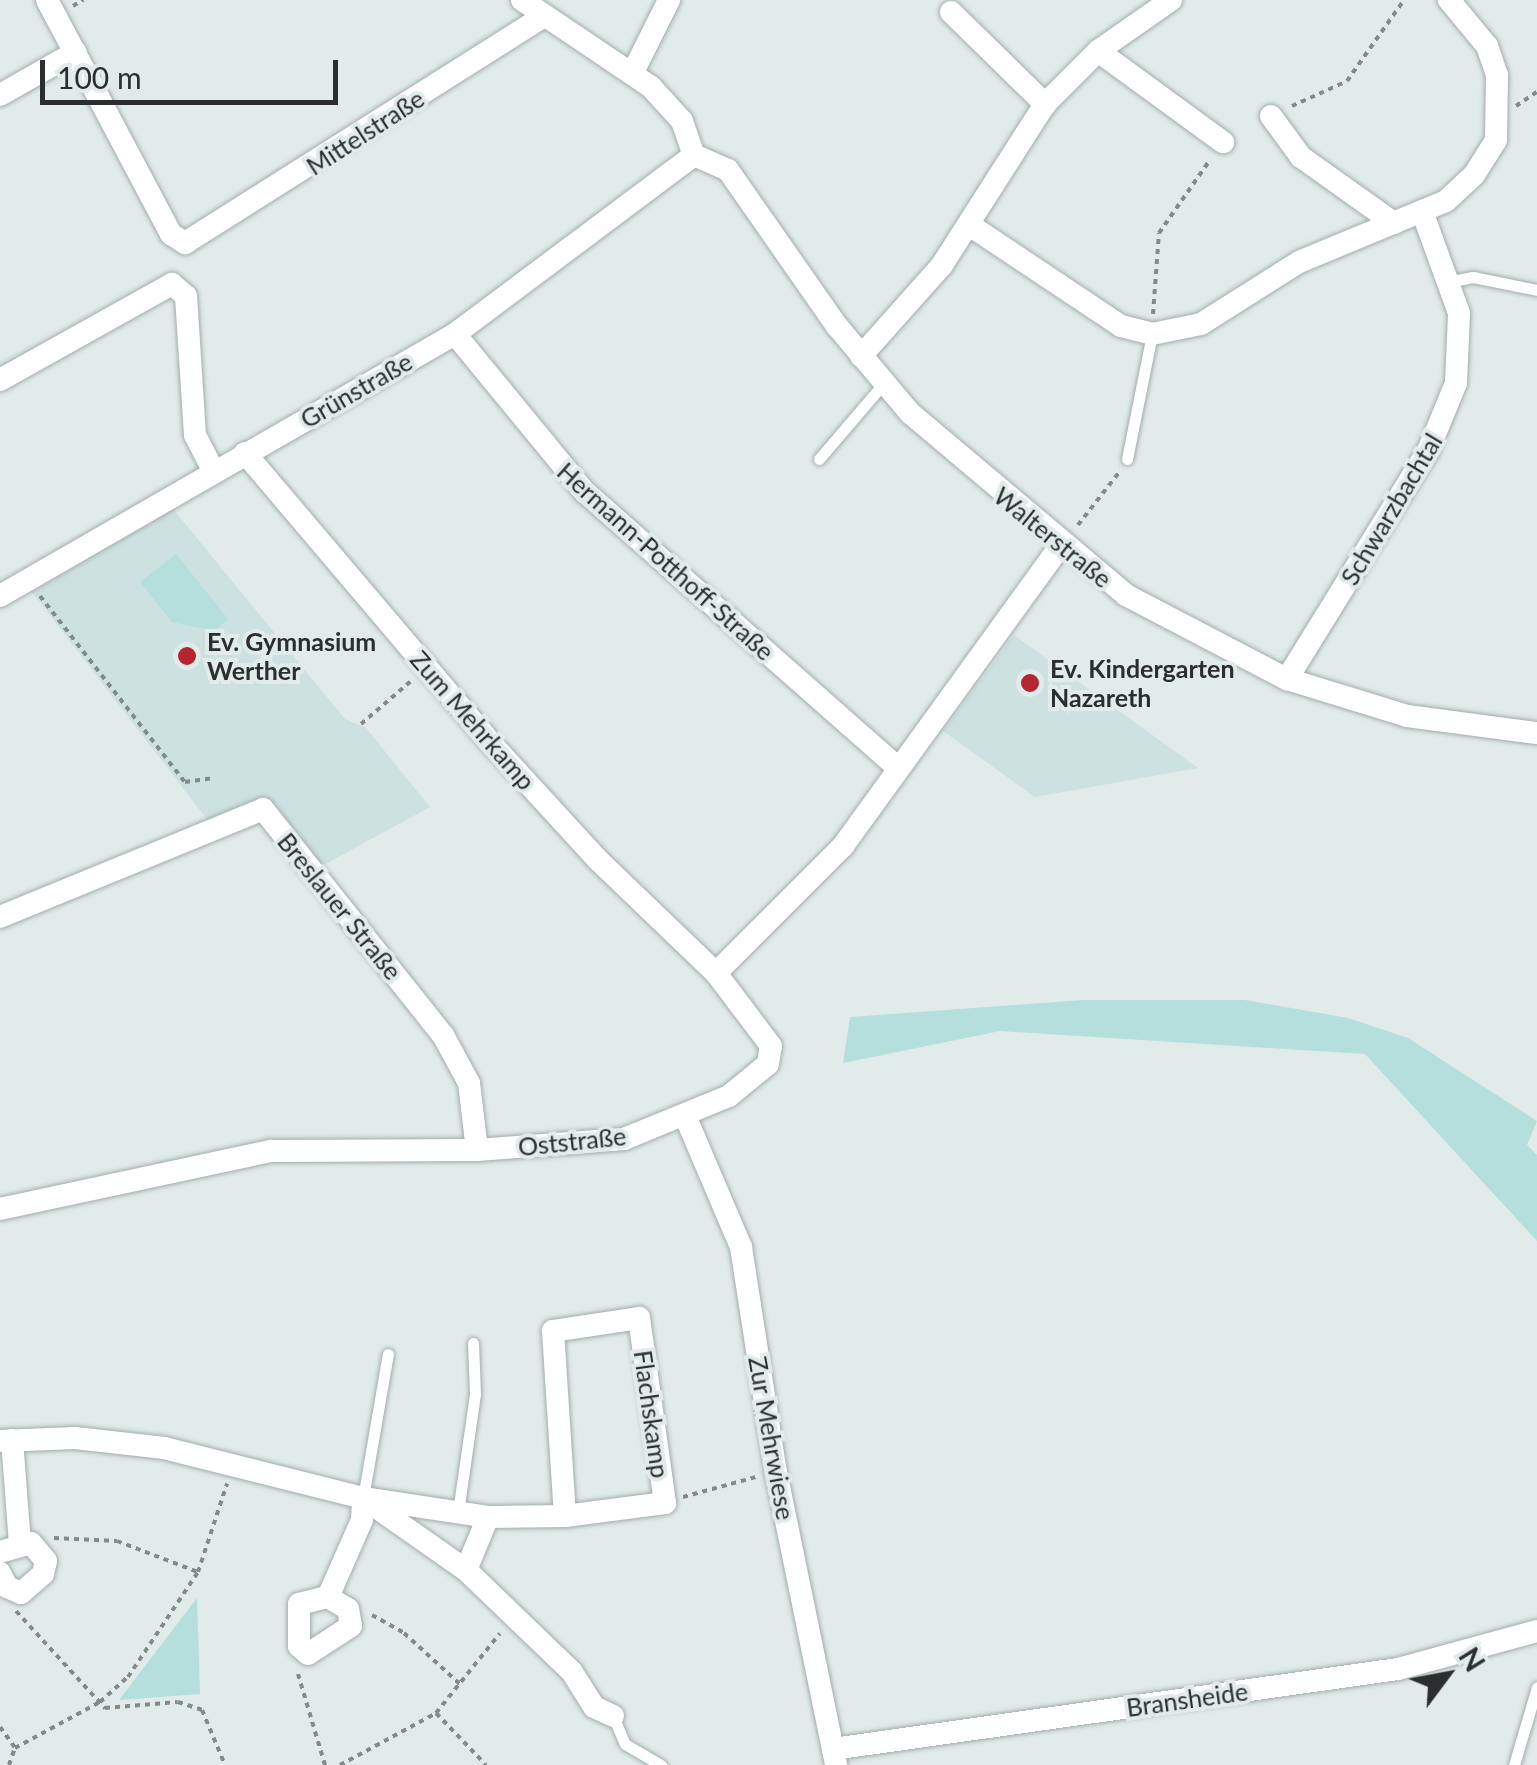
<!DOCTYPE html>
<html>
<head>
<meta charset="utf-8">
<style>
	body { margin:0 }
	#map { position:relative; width:1537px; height:1765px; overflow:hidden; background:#e0ebea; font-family:Lato,sans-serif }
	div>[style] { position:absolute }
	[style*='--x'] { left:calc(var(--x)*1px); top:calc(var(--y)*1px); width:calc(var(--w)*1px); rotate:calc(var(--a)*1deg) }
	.built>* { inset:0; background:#cde1e0 }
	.green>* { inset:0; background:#b4dfdd }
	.path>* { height:4px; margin-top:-2px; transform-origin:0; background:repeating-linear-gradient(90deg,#838a8a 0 5px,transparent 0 10px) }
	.roads { filter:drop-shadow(0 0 2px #a2adac) drop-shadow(0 0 2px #a2adac) }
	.service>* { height:11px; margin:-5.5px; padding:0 5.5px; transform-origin:5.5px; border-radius:5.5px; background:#fff }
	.minor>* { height:22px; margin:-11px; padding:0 11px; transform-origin:11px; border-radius:11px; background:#fff }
	.dots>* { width:28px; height:28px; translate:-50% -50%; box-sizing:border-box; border:5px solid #e0ebea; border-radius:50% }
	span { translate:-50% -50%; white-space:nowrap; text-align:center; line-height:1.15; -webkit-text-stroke:8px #e0ebea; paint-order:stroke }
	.street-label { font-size:25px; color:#2a2e2e }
	.poi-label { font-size:25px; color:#2a2e2e; font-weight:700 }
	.left { translate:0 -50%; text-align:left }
	.north { position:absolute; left:1397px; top:1625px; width:100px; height:100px; -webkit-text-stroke:8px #e0ebea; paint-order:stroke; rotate:58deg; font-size:28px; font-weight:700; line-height:40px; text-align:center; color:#2a2e2e }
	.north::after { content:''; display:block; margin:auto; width:35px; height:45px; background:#2a2e2e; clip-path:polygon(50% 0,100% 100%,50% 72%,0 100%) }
	.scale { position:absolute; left:40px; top:60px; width:298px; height:45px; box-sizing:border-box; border:5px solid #2a2e2e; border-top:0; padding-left:12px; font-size:30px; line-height:35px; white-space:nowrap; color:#2a2e2e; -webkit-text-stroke:8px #e0ebea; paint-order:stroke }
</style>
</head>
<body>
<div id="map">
	<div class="built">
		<div style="clip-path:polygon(173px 509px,345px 719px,366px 728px,430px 807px,320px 867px,264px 799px,209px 822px,32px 592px)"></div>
		<div style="clip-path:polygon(1014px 635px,1198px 768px,1035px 797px,971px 751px,943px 731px)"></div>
	</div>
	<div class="green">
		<div style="clip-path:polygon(176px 554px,228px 619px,214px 631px,172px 622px,140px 582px)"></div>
		<div style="clip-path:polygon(1084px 1000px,1245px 1000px,1348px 1018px,1408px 1038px,1537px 1121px,1527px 1145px,1537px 1155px,1537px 1241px,1365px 1054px,1000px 1031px,843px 1063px,850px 1017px)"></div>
		<div style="clip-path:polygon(197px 1598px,200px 1694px,119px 1700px)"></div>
	</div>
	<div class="path">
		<div style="--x:73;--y:6;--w:12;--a:-31"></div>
		<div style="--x:1292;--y:106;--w:60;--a:-24.4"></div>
		<div style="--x:1347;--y:81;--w:99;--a:-54.9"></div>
		<div style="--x:1516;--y:106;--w:25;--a:-34"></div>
		<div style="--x:1153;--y:314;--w:81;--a:-85.8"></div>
		<div style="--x:1159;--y:233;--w:89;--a:-55.1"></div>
		<div style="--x:1078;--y:525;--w:70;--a:-52"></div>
		<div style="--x:40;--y:596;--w:236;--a:52.1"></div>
		<div style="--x:185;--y:782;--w:29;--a:-8"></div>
		<div style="--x:361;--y:724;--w:66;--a:-40.7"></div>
		<div style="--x:683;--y:1497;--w:76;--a:-15.3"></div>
		<div style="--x:54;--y:1538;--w:63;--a:2.7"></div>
		<div style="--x:117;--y:1541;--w:87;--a:20.9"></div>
		<div style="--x:16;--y:1611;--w:132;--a:47.5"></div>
		<div style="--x:105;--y:1708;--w:73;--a:-4.7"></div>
		<div style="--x:178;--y:1702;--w:25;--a:18"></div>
		<div style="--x:202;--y:1710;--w:60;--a:67.3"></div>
		<div style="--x:372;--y:1615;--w:37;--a:29"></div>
		<div style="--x:404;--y:1633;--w:79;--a:42.4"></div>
		<div style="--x:298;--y:1674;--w:95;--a:73.5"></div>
		<div style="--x:436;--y:1713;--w:72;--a:46.1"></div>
		<div style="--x:0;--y:1727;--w:26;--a:54"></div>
		<div style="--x:9;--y:1765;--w:18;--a:-71"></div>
		<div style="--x:15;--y:1748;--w:97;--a:-28.4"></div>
		<div style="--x:100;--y:1702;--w:38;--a:-42"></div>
		<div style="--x:128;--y:1677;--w:126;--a:-56.3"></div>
		<div style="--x:198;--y:1572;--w:93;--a:-71.8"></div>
		<div style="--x:340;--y:1765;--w:109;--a:-28.4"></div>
		<div style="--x:436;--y:1713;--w:102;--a:-51.3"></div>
	</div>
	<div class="roads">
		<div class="service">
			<div style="--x:1452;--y:281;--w:21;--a:-11"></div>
			<div style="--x:1473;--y:277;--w:65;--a:11.5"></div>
			<div style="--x:819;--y:459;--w:100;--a:-49.5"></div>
			<div style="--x:1127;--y:459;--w:127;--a:-78.7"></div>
			<div style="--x:363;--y:1498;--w:146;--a:-80.2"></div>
			<div style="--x:458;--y:1512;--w:119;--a:-81.8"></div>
			<div style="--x:475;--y:1394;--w:51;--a:-92.2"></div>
			<div style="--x:613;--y:1716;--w:30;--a:67"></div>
			<div style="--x:625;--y:1744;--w:42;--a:30.3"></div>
			<div style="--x:1514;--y:1765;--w:81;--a:-73.6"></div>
		</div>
		<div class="minor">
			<div style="--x:47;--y:0;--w:265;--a:62.1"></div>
			<div style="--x:171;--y:234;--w:17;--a:33"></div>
			<div style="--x:522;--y:0;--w:156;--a:34"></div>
			<div style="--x:651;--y:87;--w:46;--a:47.6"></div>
			<div style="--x:682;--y:121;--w:36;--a:71"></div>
			<div style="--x:951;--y:12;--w:132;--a:44.4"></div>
			<div style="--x:1098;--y:51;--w:155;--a:36.1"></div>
			<div style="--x:632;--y:74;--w:83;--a:-63.4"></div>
			<div style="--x:0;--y:95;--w:87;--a:-29.5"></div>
			<div style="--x:1271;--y:116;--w:51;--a:53.8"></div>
			<div style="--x:1301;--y:157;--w:114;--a:35.4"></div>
			<div style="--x:694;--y:155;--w:37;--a:24"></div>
			<div style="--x:728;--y:170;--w:190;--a:55.1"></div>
			<div style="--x:837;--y:326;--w:114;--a:50"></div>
			<div style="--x:910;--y:413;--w:282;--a:40.1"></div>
			<div style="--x:1126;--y:595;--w:182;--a:27.6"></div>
			<div style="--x:1287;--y:679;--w:126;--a:17.1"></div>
			<div style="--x:1407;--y:716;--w:131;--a:7.5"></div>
			<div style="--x:971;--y:226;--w:180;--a:33.7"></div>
			<div style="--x:1121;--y:326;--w:32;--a:14"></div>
			<div style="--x:1152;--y:334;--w:50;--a:-11.5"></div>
			<div style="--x:1201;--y:324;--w:116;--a:-32.3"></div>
			<div style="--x:1299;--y:262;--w:159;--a:-22.5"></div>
			<div style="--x:1446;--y:201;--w:38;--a:-43"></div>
			<div style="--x:1474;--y:175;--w:41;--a:-57.8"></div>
			<div style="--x:1496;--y:140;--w:65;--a:-89.1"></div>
			<div style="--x:1497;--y:75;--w:31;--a:-109"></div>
			<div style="--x:1487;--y:46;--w:60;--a:-129.6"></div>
			<div style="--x:185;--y:243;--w:423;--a:-32.3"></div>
			<div style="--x:172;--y:284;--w:18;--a:41"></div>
			<div style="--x:186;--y:296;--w:139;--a:86.3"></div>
			<div style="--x:195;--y:435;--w:42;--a:62.8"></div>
			<div style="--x:455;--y:334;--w:205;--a:50.6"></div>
			<div style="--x:585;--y:492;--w:417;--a:41.4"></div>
			<div style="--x:861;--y:356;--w:122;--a:-48.3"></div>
			<div style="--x:942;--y:265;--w:191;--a:-57.4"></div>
			<div style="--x:1045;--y:104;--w:75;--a:-45"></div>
			<div style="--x:1098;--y:51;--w:89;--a:-34.9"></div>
			<div style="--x:0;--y:380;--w:197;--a:-29.2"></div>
			<div style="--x:245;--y:453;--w:377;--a:49.7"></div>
			<div style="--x:489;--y:741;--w:160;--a:47.5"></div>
			<div style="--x:597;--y:859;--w:165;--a:43.8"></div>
			<div style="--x:0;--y:596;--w:525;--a:-29.93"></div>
			<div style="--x:455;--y:334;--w:299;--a:-36.8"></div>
			<div style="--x:1287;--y:679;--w:268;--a:-58.3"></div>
			<div style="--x:1428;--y:451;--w:74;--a:-67.6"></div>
			<div style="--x:1456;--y:383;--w:70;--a:-87.5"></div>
			<div style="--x:1459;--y:313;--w:105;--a:-110"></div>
			<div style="--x:0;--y:917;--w:284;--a:-22.3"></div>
			<div style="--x:263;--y:809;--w:289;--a:51.5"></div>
			<div style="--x:443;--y:1035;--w:55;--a:61.6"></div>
			<div style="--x:469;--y:1083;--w:67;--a:83.2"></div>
			<div style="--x:686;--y:1118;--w:140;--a:66.9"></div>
			<div style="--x:741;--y:1247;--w:228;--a:81.2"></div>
			<div style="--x:776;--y:1472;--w:299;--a:78.4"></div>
			<div style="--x:0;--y:1209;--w:277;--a:-12.1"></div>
			<div style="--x:271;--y:1151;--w:206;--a:-0.3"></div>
			<div style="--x:477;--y:1150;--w:147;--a:-4.3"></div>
			<div style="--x:624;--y:1139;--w:113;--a:-22.3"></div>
			<div style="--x:729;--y:1096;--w:50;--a:-39.4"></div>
			<div style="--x:768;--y:1064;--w:18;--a:-81"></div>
			<div style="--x:771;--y:1046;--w:91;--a:-127"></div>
			<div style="--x:716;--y:973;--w:180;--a:-45"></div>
			<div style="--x:843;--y:846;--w:373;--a:-54.1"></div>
			<div style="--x:12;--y:1440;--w:103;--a:85.6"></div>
			<div style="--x:0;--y:1441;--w:75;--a:-2.3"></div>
			<div style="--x:75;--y:1438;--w:90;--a:6.4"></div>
			<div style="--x:164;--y:1448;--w:205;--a:14.1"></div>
			<div style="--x:363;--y:1498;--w:126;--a:35"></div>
			<div style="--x:466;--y:1570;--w:147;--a:43.9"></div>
			<div style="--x:572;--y:1672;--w:41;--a:57.8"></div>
			<div style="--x:594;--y:1707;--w:21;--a:25"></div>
			<div style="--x:0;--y:1552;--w:32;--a:-16"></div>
			<div style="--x:31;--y:1543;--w:23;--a:50"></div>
			<div style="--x:46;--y:1561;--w:13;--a:103"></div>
			<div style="--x:43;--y:1574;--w:29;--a:139"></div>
			<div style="--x:21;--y:1593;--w:15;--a:-157"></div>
			<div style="--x:7;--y:1587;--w:16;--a:-117"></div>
			<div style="--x:466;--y:1570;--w:57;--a:-67.5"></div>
			<div style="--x:328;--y:1597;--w:84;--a:-66.2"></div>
			<div style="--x:362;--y:1520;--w:22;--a:-87"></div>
			<div style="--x:363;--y:1498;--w:126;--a:8.6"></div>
			<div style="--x:488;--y:1517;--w:77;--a:-0.7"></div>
			<div style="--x:565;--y:1516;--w:101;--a:-7.4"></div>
			<div style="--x:665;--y:1503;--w:187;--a:-98"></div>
			<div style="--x:639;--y:1318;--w:87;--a:171.4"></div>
			<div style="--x:553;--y:1331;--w:185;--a:86.3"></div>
			<div style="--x:328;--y:1597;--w:23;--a:31"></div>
			<div style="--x:348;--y:1609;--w:17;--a:80"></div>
			<div style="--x:351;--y:1626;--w:51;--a:146.9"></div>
			<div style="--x:308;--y:1654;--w:12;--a:-138"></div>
			<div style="--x:299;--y:1646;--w:42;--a:-90"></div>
			<div style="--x:299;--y:1604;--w:30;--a:-14"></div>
			<div style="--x:833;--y:1749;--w:571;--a:-8.06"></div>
			<div style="--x:1398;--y:1669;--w:144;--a:-15.3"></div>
		</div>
	</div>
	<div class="dots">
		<div style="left:187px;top:656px;background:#b62532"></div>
		<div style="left:1030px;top:683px;background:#b62532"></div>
	</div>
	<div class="street-label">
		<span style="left:365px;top:132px;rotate:-33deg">Mittelstraße</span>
		<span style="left:356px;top:390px;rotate:-30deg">Grünstraße</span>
		<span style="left:1391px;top:509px;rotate:-59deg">Schwarzbachtal</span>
		<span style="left:1053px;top:537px;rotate:39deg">Walterstraße</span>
		<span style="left:666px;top:561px;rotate:42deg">Hermann-Potthoff-Straße</span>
		<span style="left:473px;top:720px;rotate:49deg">Zum Mehrkamp</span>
		<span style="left:340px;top:906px;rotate:51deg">Breslauer Straße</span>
		<span style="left:572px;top:1141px;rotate:-6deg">Oststraße</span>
		<span style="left:652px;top:1414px;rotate:82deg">Flachskamp</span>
		<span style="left:772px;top:1438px;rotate:80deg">Zur Mehrwiese</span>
		<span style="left:1187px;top:1699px;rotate:-8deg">Bransheide</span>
	</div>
	<div class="poi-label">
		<span class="left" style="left:207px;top:656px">Ev. Gymnasium<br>Werther</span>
		<span class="left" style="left:1050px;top:683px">Ev. Kindergarten<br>Nazareth</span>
	</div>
	<div class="north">N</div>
	<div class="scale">100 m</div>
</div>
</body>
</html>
